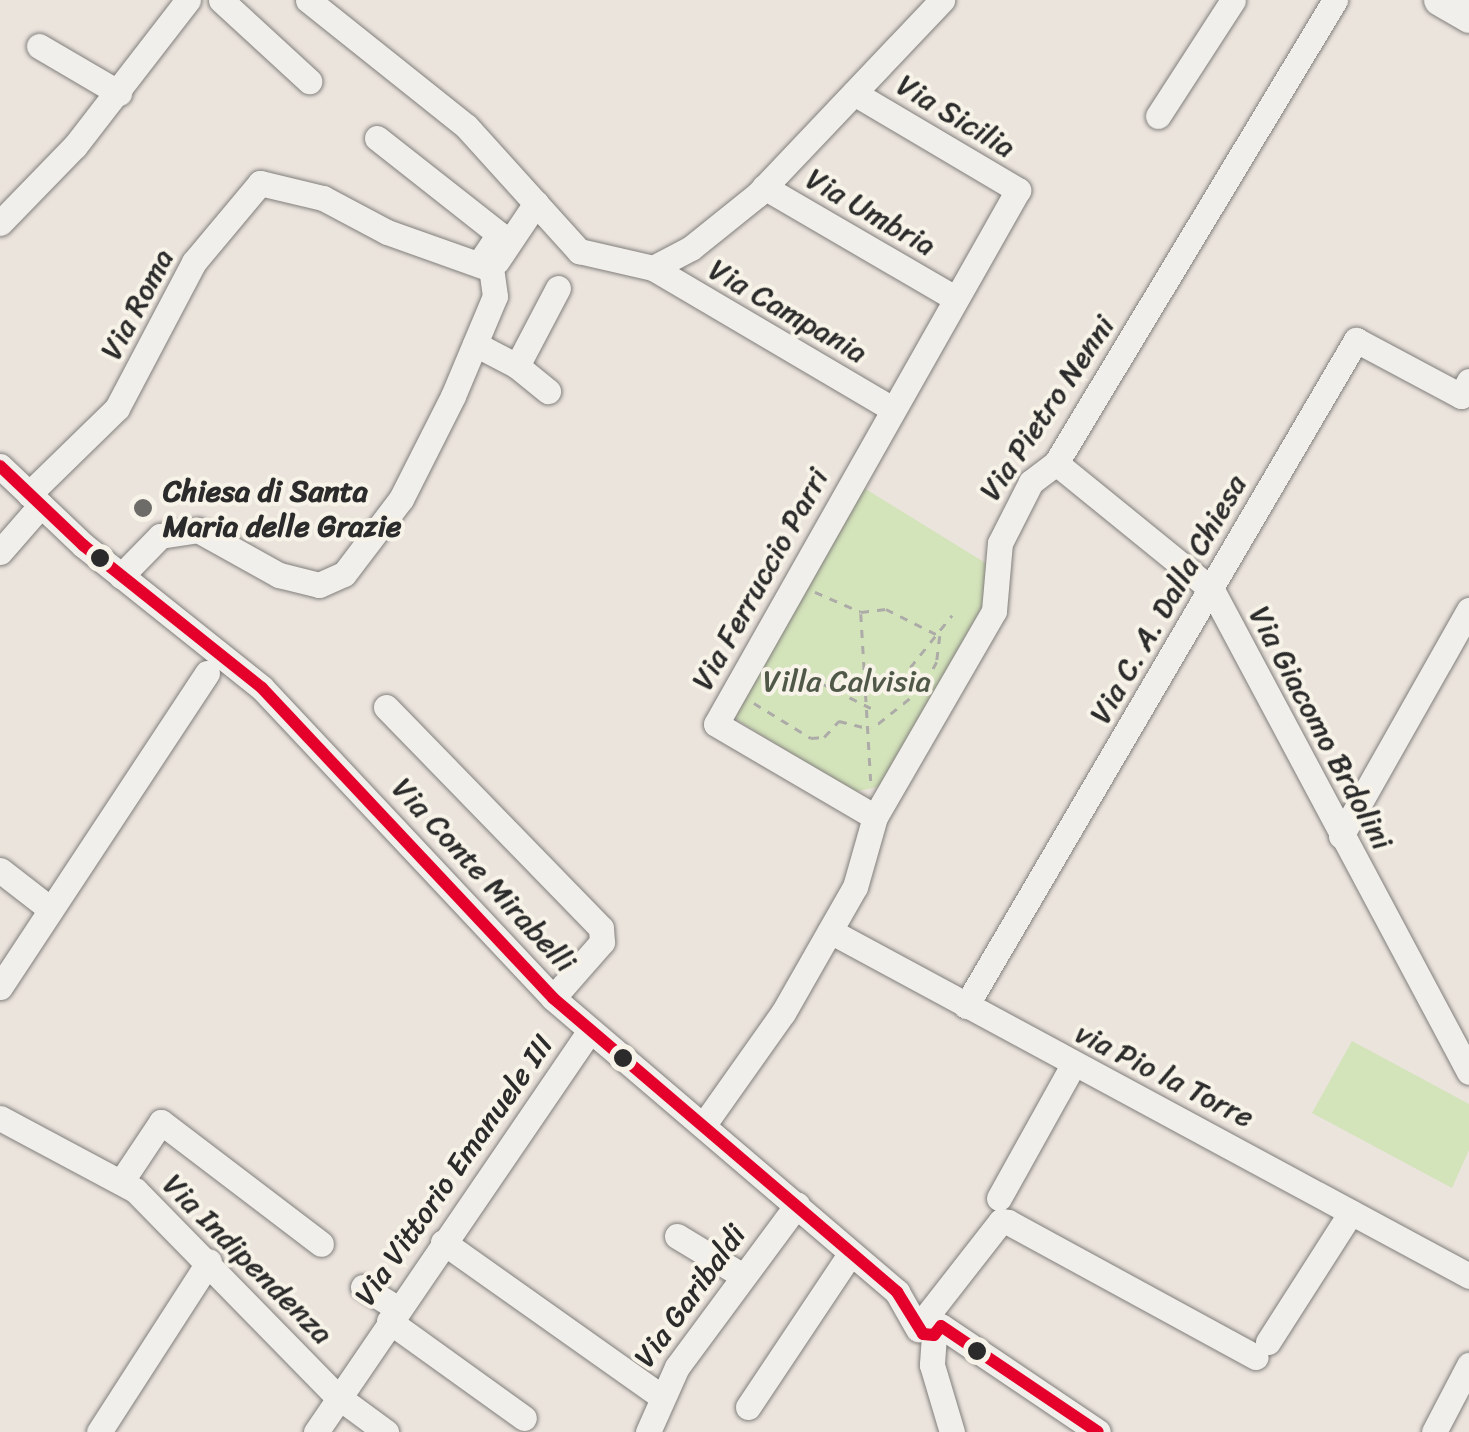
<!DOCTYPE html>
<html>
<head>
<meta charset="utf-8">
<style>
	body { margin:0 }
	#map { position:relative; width:1469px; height:1432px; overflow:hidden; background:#ebe4dd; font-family:Sriracha,sans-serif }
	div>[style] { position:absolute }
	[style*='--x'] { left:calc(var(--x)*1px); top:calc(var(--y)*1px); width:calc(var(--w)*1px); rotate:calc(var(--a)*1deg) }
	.green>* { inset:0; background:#d3e3ba }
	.path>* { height:2.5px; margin-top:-1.25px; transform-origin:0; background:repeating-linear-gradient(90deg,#adaba8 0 8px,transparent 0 16px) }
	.roads { filter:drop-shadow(0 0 2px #817e7b) drop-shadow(0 0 2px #817e7b) }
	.minor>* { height:25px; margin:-12.5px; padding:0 12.5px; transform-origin:12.5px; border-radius:12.5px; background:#f1efeb }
	.major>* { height:32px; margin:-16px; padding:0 16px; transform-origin:16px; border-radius:16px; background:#f1efeb }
	.bus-1>* { height:12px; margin:-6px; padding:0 6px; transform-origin:6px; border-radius:6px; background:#e4002b }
	.dots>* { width:28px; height:28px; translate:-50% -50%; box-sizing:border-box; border:5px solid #f7f3e8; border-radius:50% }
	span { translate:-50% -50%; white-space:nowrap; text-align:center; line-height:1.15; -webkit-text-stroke:8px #f7f3e8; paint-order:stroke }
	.street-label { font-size:30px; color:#2b2b2b }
	.poi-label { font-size:30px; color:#2b2b2b; font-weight:700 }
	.left { translate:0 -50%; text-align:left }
	.park-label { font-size:30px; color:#505948 }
</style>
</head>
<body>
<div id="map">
	<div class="green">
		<div style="clip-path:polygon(864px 488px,992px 567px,991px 590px,882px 786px,854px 792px,734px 718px)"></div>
		<div style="clip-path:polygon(1352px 1041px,1469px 1104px,1469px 1150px,1452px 1188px,1312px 1113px)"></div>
	</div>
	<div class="path">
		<div style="--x:815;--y:592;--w:50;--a:23.5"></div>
		<div style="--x:861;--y:612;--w:25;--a:-7"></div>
		<div style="--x:886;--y:609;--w:60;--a:26.6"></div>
		<div style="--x:940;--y:636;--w:26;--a:97"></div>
		<div style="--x:937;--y:662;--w:31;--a:119"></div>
		<div style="--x:922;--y:689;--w:64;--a:141.3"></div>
		<div style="--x:861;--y:614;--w:167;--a:86.6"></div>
		<div style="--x:821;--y:683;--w:56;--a:26.6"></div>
		<div style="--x:870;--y:688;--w:31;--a:-15"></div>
		<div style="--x:900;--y:680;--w:83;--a:-51.3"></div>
		<div style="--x:754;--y:703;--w:67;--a:31.6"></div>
		<div style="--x:811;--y:738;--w:13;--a:-4"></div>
		<div style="--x:824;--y:737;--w:22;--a:-47"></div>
		<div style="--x:839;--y:721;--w:32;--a:14"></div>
	</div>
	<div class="roads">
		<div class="minor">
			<div style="--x:221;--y:0;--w:120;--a:42.6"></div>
			<div style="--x:308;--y:0;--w:202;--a:38.6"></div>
			<div style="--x:466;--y:126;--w:169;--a:47.9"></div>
			<div style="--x:579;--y:251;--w:76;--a:12.9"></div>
			<div style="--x:653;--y:268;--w:43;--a:-27.8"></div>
			<div style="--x:691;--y:248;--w:85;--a:-38.8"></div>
			<div style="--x:757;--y:195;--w:269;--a:-46.5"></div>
			<div style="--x:39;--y:46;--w:93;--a:30.4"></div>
			<div style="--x:854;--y:93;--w:191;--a:30.6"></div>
			<div style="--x:1018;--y:190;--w:613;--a:119.49"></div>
			<div style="--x:716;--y:724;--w:184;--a:30.3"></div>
			<div style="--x:1158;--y:116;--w:138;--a:-57.1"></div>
			<div style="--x:377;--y:138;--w:155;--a:38.2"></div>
			<div style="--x:499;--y:234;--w:34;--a:124"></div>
			<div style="--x:764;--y:187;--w:211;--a:30.2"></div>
			<div style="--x:0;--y:223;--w:107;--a:-45.8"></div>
			<div style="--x:75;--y:146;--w:185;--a:-52.3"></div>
			<div style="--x:497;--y:261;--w:70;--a:-56.1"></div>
			<div style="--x:653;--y:268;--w:277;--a:30.5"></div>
			<div style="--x:475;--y:344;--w:47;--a:27.6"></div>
			<div style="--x:517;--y:366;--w:88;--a:-62.3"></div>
			<div style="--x:517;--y:366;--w:40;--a:39"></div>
			<div style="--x:1056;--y:463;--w:201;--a:39.1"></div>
			<div style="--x:1212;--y:590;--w:546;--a:61.93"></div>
			<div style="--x:0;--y:466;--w:115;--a:43.6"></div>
			<div style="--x:83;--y:545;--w:229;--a:38.6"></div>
			<div style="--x:262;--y:688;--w:425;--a:46.8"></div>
			<div style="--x:553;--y:998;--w:453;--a:40.5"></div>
			<div style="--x:897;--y:1292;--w:43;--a:60.4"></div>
			<div style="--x:29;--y:494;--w:123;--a:-44.3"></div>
			<div style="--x:117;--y:408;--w:165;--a:-62.2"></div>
			<div style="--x:194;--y:262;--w:103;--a:-50.1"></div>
			<div style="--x:260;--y:183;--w:65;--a:13.4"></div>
			<div style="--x:323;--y:198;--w:72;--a:28"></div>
			<div style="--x:387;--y:232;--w:110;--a:19.6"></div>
			<div style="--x:0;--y:552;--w:62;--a:-48.9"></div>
			<div style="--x:121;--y:576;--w:56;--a:-45.7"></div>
			<div style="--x:160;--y:536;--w:38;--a:-9"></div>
			<div style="--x:198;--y:530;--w:93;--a:29.1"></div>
			<div style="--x:279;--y:575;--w:41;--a:14"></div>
			<div style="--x:319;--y:585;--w:27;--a:-24"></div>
			<div style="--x:344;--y:574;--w:94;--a:-52.8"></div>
			<div style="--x:401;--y:499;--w:115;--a:-63.2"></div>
			<div style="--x:453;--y:396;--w:108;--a:-67.2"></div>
			<div style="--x:495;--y:296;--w:27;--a:-98"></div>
			<div style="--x:386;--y:707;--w:308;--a:45.8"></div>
			<div style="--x:601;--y:928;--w:14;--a:86"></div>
			<div style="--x:602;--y:942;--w:74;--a:131.2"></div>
			<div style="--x:1341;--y:836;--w:260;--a:-60.5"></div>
			<div style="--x:0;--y:870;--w:62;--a:37.8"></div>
			<div style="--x:830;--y:931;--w:726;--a:28.36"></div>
			<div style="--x:0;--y:987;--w:376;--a:-56.6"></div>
			<div style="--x:966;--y:1006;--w:772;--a:-59.65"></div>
			<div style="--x:1356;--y:340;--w:119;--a:28.1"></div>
			<div style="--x:1461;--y:396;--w:17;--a:-62"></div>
			<div style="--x:0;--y:1118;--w:153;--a:28.1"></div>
			<div style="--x:135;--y:1190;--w:289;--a:45.6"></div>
			<div style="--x:337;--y:1396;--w:61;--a:36.3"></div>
			<div style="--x:705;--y:1123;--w:135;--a:-54.7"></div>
			<div style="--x:783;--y:1013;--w:145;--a:-60.3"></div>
			<div style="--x:855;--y:887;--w:73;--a:-74.1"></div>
			<div style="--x:875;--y:817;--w:238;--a:-60"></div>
			<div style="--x:994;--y:611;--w:68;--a:-85"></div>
			<div style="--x:1000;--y:543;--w:68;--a:-63.1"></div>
			<div style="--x:1031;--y:482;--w:31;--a:-37"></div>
			<div style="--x:1056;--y:463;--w:541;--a:-58.93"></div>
			<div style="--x:121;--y:1182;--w:72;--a:-56.3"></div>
			<div style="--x:161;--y:1122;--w:201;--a:37.3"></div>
			<div style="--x:999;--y:1198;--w:152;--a:-60.9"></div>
			<div style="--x:677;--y:1236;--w:77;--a:31.2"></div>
			<div style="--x:443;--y:1242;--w:265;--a:35.3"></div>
			<div style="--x:363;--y:1287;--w:40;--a:32"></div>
			<div style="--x:929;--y:1313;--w:117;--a:-52"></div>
			<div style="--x:1001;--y:1221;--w:7;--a:8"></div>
			<div style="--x:1008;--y:1222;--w:282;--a:28.6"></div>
			<div style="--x:389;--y:1321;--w:166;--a:35.7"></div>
			<div style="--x:941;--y:1326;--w:189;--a:34"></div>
			<div style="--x:934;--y:1335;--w:30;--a:94"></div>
			<div style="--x:932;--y:1365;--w:70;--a:73.4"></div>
			<div style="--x:1268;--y:1342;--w:154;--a:-57.4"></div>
			<div style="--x:748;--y:1407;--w:184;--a:-56.3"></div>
			<div style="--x:99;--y:1432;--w:203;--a:-57.2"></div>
			<div style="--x:316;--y:1432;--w:486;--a:-55.7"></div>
			<div style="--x:648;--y:1432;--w:71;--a:-66"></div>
			<div style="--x:677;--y:1367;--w:202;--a:-53.5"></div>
			<div style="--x:1434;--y:1432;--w:76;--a:-62.4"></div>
		</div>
		<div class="major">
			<div style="--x:1440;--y:0;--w:34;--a:30"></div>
		</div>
	</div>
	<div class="bus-1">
		<div style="--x:0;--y:466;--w:115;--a:43.6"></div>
		<div style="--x:83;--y:545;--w:229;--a:38.6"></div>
		<div style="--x:262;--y:688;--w:425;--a:46.8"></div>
		<div style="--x:553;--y:998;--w:453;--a:40.5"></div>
		<div style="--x:897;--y:1292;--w:49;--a:58.2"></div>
		<div style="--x:923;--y:1334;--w:11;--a:5"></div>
		<div style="--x:934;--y:1335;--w:11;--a:-52"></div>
		<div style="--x:941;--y:1326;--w:189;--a:34"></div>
	</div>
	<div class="dots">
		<div style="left:143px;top:508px;background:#6e6c69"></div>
		<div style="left:100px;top:558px;background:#2b2b2b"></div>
		<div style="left:623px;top:1058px;background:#2b2b2b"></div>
		<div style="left:977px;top:1351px;background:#2b2b2b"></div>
	</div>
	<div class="street-label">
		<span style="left:956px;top:116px;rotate:31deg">Via Sicilia</span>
		<span style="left:871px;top:212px;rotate:30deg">Via Umbria</span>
		<span style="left:137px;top:304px;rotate:-62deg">Via Roma</span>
		<span style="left:788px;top:311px;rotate:30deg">Via Campania</span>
		<span style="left:1047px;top:408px;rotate:-56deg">Via Pietro Nenni</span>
		<span style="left:760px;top:579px;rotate:-61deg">Via Ferruccio Parri</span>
		<span style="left:1168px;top:599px;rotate:-60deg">Via C. A. Dalla Chiesa</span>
		<span style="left:1321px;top:728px;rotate:62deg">Via Giacomo Brdolini</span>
		<span style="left:484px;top:875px;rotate:47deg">Via Conte Mirabelli</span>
		<span style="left:1165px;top:1075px;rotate:27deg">via Pio la Torre</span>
		<span style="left:454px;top:1170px;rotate:-55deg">Via Vittorio Emanuele III</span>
		<span style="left:248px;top:1259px;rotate:45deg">Via Indipendenza</span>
		<span style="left:690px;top:1296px;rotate:-54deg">Via Garibaldi</span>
	</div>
	<div class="poi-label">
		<span class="left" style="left:163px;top:508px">Chiesa di Santa<br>Maria delle Grazie</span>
	</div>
	<div class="park-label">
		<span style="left:847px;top:681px">Villa Calvisia</span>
	</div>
</div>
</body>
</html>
